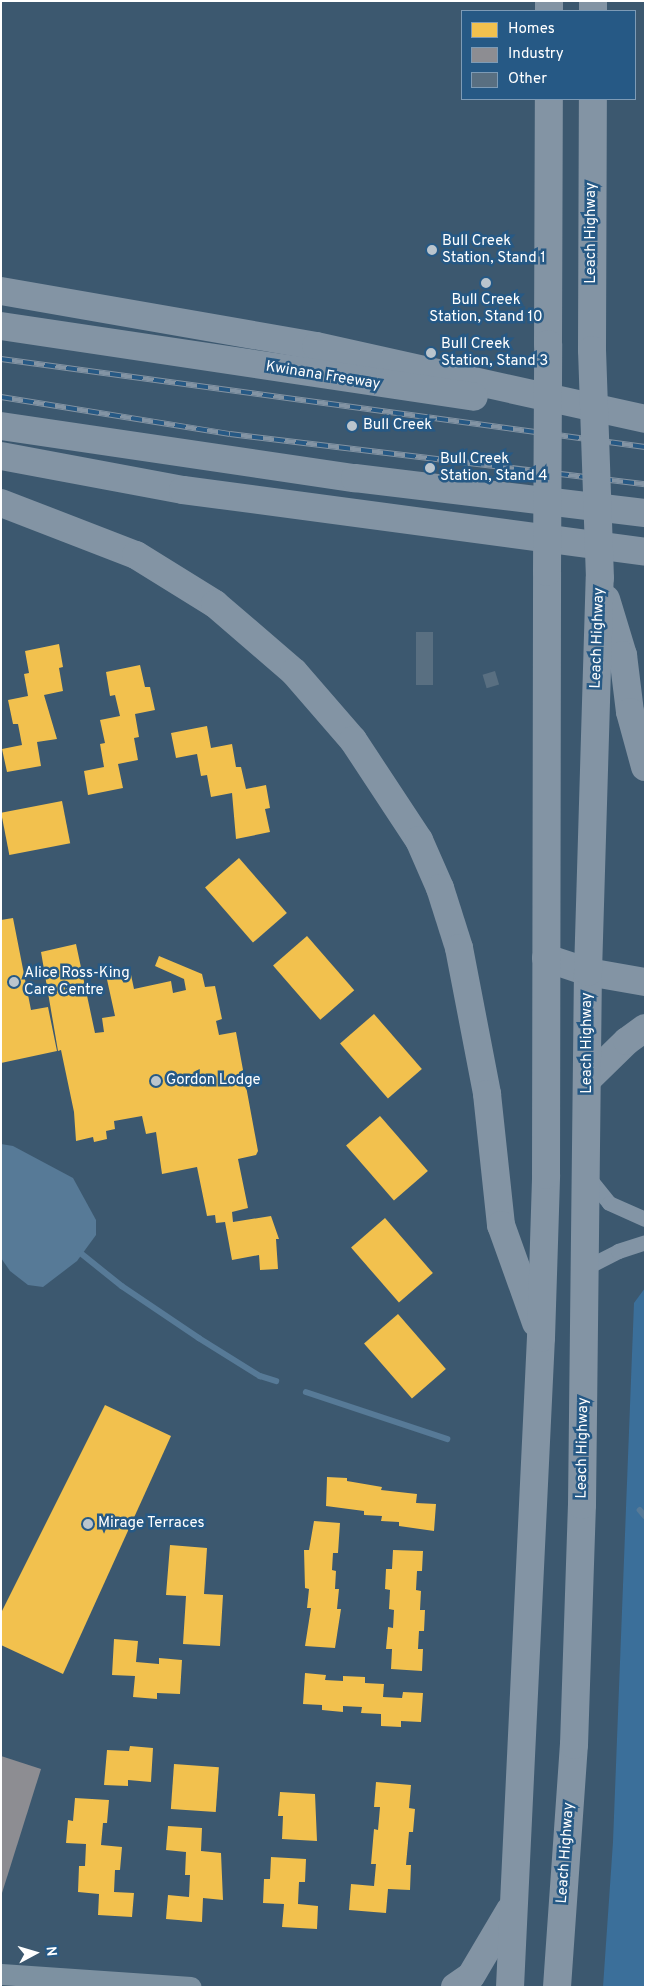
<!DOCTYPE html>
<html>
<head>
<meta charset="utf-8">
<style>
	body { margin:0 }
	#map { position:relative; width:646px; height:1988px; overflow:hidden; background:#3c586f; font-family:Overpass,sans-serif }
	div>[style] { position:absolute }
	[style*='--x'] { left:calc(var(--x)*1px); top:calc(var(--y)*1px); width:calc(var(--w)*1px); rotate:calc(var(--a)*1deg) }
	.green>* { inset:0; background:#3b6f9a }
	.water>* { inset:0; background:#577a97 }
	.homes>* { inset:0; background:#f2c14e; transform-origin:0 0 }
	.industry>* { inset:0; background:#8d8d92 }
	.stream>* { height:5.5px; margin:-2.75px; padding:0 2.75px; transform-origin:2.75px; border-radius:2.75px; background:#577a97 }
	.building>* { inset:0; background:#596f81; transform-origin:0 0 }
	.street>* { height:15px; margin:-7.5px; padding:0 7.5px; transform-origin:7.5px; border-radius:7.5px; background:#8294a5 }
	.secondary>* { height:21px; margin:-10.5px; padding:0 10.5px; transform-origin:10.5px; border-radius:10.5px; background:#7d91a1 }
	.highway>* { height:28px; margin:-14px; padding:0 14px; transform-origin:14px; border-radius:14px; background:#8394a4 }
	.rail>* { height:5.5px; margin-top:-2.75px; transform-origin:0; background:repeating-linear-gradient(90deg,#265985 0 11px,#8394a4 0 22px); box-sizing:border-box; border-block:1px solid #8394a4 }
	.highway-bridge>* { height:28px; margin:-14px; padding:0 14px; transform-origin:14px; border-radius:14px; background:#8394a4 }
	.dots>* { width:14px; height:14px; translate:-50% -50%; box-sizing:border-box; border:2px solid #265985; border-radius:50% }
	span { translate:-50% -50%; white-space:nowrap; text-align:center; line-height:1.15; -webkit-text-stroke:5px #265985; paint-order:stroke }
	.street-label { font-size:15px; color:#fff }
	.poi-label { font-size:15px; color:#fff }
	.left { translate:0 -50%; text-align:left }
	.frame { position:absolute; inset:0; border:2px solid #fff; pointer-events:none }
	.legend { position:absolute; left:461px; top:10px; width:175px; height:90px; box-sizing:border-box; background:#265985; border:1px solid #7d9bb6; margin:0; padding:6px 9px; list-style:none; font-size:15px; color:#fff }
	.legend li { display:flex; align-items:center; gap:10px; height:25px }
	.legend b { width:25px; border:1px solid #7d9bb6 }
	.north { position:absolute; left:10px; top:1928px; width:50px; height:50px; -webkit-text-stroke:4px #265985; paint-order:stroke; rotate:84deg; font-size:14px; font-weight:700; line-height:20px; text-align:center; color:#fff }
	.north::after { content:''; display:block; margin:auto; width:18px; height:22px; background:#fff; clip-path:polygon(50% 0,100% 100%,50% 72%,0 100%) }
</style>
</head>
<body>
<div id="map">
	<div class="green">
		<div style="clip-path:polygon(645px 1288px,645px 1987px,603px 1987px,613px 1842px,634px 1303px)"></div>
	</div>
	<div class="water">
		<div style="clip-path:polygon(1px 1144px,13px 1146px,73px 1178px,96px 1220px,96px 1235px,77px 1261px,43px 1287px,28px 1285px,10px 1271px,1px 1258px)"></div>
	</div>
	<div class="homes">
		<div style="clip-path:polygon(59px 644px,63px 667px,59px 668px,63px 691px,44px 695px,57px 739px,37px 742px,41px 766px,7px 772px,2px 749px,22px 745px,18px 724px,13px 724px,8px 700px,28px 696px,24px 674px,29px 673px,25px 651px)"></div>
		<div style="clip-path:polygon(140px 665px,145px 687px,150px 687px,155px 710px,135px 714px,139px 737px,134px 738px,138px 760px,118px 764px,123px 788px,88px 795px,84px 771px,104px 767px,100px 744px,105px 743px,100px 720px,120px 716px,115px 695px,110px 696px,106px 672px)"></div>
		<div style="clip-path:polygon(207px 726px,211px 748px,232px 744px,236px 767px,241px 767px,246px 789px,266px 785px,270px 808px,265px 809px,270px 832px,236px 839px,232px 793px,211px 797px,207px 775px,201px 776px,197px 754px,176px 758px,171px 733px)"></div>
		<div style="left:62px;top:801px;width:43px;height:62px;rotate:79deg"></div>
		<div style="left:239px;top:858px;width:73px;height:45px;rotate:49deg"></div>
		<div style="clip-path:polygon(13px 918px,31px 1010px,48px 1007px,57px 1051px,1px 1063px,1px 920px)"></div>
		<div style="left:307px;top:936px;width:72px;height:45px;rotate:49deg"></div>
		<div style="clip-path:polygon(76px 944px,95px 1033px,104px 1032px,102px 1018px,115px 1016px,106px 975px,130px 970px,134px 989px,171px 981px,173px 993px,186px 990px,184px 979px,155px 966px,159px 956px,202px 974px,205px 987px,215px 986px,222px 1019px,216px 1021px,219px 1035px,236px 1032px,258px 1151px,256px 1155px,238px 1159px,248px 1208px,232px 1212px,233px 1222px,271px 1216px,279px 1239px,276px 1239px,278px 1269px,260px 1270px,259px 1255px,232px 1260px,225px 1222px,216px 1223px,215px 1215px,207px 1216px,197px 1167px,162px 1174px,156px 1132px,146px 1134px,142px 1116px,114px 1121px,115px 1129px,106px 1131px,107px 1139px,94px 1142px,93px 1137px,76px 1141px,74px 1112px,61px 1050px,58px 1051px,41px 952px)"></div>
		<div style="left:374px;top:1014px;width:73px;height:45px;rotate:49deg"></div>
		<div style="left:380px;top:1116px;width:73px;height:45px;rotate:49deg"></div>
		<div style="left:385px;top:1218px;width:73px;height:45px;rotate:49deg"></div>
		<div style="left:398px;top:1314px;width:73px;height:45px;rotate:49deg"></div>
		<div style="clip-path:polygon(105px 1405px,171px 1436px,63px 1674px,1px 1645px,1px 1613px)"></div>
		<div style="clip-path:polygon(327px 1477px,347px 1478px,347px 1481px,382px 1487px,381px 1490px,417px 1494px,416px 1503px,436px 1504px,434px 1531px,399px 1526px,399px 1522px,381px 1521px,382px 1516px,364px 1515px,364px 1511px,326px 1506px)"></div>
		<div style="clip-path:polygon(314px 1521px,340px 1523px,338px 1553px,333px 1553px,332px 1570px,336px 1571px,335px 1589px,339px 1589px,337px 1609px,341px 1609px,335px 1648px,305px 1646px,311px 1608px,307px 1608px,309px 1589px,305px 1588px,304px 1550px,309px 1550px)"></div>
		<div style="clip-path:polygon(170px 1545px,207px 1548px,204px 1594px,223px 1595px,220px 1646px,183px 1644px,186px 1596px,166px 1595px)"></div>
		<div style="clip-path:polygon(393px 1550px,423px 1551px,422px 1571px,417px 1571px,416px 1590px,421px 1591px,420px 1610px,425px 1610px,424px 1631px,419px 1631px,418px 1649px,423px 1649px,422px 1671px,391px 1669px,392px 1649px,386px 1649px,388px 1627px,393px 1628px,394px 1610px,389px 1609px,390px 1590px,385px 1589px,386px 1569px,392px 1569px)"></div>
		<div style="clip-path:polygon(114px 1639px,138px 1641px,136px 1662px,159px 1664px,159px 1658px,182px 1660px,180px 1694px,157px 1693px,157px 1699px,133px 1697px,135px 1676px,112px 1675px)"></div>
		<div style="clip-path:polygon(305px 1673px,326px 1675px,325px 1680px,343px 1681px,343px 1676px,365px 1677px,365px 1683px,384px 1684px,383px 1697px,402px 1698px,403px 1692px,423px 1693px,421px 1722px,401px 1721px,401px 1727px,381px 1726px,381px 1714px,361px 1713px,362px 1707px,343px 1706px,343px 1712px,322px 1710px,322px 1705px,303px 1704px)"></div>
		<div style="clip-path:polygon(130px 1746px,153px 1748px,151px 1782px,128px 1780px,128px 1786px,104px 1785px,107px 1750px,129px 1751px)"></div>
		<div style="left:174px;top:1764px;width:45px;height:45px;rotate:4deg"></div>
		<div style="clip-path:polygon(376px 1782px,411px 1785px,409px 1808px,415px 1809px,413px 1832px,409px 1832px,406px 1865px,411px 1865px,410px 1890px,388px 1889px,386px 1913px,349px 1910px,351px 1884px,374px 1886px,376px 1864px,371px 1864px,374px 1829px,378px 1830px,380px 1807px,374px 1807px)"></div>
		<div style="clip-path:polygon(280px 1792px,315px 1794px,317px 1841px,282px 1839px,283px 1816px,278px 1816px)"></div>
		<div style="clip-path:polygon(75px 1798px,109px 1800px,107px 1823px,103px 1823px,101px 1845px,122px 1847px,120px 1870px,115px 1870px,114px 1892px,134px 1893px,132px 1917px,98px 1915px,99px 1894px,78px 1892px,79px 1866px,85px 1866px,86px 1844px,66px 1843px,68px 1820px,73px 1821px)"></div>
		<div style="clip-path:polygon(168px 1826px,202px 1828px,201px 1851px,221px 1853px,223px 1900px,203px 1898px,202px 1922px,166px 1919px,168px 1895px,189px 1897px,190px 1875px,185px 1875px,186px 1852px,166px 1850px)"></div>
		<div style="clip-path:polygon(271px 1857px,306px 1859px,305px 1882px,299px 1882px,298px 1904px,318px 1906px,317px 1929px,282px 1927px,284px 1904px,263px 1903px,264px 1879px,270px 1879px)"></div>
	</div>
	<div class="industry">
		<div style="clip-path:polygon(1px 1756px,41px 1769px,2px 1893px,1px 1893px)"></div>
	</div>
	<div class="stream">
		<div style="--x:82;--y:1254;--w:51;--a:38.7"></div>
		<div style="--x:122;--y:1286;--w:93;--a:34"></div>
		<div style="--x:199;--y:1338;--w:72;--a:31.9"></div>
		<div style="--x:260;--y:1376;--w:17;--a:17"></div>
		<div style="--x:306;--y:1392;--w:149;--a:18.4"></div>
		<div style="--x:640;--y:1510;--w:8;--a:50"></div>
	</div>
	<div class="building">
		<div style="left:416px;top:632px;width:17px;height:53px"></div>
		<div style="left:495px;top:671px;width:14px;height:13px;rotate:73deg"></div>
	</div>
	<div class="street">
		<div style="--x:588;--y:1177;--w:33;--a:51"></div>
		<div style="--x:609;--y:1203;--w:39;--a:24"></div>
		<div style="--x:587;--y:1267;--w:35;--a:-27"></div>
		<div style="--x:618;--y:1251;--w:28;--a:-18"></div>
	</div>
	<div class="secondary">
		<div style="--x:1;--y:1974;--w:190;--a:3.9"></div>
	</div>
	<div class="highway">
		<div style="--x:593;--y:1;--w:10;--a:90"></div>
		<div style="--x:549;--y:11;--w:10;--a:-90"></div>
		<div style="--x:1;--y:291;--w:320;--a:9.9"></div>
		<div style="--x:316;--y:346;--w:337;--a:12.5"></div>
		<div style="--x:1;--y:326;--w:478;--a:8.5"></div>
		<div style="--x:548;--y:344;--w:245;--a:-89.8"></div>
		<div style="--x:592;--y:350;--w:251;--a:-89.8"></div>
		<div style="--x:1;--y:426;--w:358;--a:8.4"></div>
		<div style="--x:355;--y:478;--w:292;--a:6.9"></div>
		<div style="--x:1;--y:456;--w:185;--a:10.6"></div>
		<div style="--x:183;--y:490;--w:466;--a:7.6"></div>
		<div style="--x:1;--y:503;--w:145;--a:21.1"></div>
		<div style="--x:136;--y:555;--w:93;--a:31.8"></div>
		<div style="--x:215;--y:604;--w:104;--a:40.7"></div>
		<div style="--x:294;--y:672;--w:90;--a:49.1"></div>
		<div style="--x:353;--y:740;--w:120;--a:56.6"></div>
		<div style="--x:419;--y:840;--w:52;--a:66.4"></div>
		<div style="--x:440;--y:888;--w:63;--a:72.4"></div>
		<div style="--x:459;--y:948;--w:149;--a:79.1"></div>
		<div style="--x:487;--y:1094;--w:132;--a:83.9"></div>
		<div style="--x:501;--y:1225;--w:104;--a:70.3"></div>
		<div style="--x:606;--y:599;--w:59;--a:73.1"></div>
		<div style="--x:623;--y:655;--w:57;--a:83"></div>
		<div style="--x:630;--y:712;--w:57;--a:74.7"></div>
		<div style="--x:546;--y:958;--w:44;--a:18.4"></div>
		<div style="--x:588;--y:972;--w:58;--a:10"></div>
		<div style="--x:588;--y:1079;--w:54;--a:-44.3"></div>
		<div style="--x:627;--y:1041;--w:22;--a:-36"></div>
		<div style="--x:455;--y:1987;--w:19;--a:-35"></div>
		<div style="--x:471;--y:1976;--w:77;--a:-59.4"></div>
		<div style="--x:510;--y:1987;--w:650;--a:-87.27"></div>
		<div style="--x:541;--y:1338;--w:163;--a:-88.2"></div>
		<div style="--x:546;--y:1175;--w:603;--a:-89.9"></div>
		<div style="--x:557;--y:1987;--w:243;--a:-86"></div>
		<div style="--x:574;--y:1745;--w:240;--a:-88.1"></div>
		<div style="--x:582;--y:1505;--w:533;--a:-89.36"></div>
		<div style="--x:588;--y:972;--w:394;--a:-88.3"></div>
	</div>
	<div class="rail">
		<div style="--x:1;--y:359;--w:650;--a:7.78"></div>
		<div style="--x:1;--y:397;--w:232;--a:9.2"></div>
		<div style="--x:230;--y:434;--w:418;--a:6.9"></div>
	</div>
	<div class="highway-bridge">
		<div style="--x:592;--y:350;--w:228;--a:88"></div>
		<div style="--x:547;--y:572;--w:228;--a:-89.7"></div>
	</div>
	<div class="dots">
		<div style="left:432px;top:250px;background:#bbc5cd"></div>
		<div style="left:486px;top:283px;background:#bbc5cd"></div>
		<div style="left:431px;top:353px;background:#bbc5cd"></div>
		<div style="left:352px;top:426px;background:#bbc5cd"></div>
		<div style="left:430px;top:468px;background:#bbc5cd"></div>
		<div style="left:14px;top:982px;background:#bbc5cd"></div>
		<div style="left:156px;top:1081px;background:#bbc5cd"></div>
		<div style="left:88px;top:1524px;background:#bbc5cd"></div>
	</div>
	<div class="street-label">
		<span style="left:592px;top:233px;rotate:-90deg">Leach Highway</span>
		<span style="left:323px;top:376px;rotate:9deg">Kwinana Freeway</span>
		<span style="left:598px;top:638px;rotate:-88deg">Leach Highway</span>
		<span style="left:588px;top:1043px;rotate:-90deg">Leach Highway</span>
		<span style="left:583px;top:1448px;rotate:-89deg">Leach Highway</span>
		<span style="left:566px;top:1853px;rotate:-86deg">Leach Highway</span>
	</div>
	<div class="poi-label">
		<span class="left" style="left:442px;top:250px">Bull Creek<br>Station, Stand 1</span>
		<span style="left:486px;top:309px">Bull Creek<br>Station, Stand 10</span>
		<span class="left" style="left:441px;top:353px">Bull Creek<br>Station, Stand 3</span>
		<span class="left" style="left:363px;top:426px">Bull Creek</span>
		<span class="left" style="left:440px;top:468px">Bull Creek<br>Station, Stand 4</span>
		<span class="left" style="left:24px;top:982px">Alice Ross-King<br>Care Centre</span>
		<span class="left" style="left:166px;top:1081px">Gordon Lodge</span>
		<span class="left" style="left:98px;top:1524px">Mirage Terraces</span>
	</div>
	<div class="frame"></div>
	<ul class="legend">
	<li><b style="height:14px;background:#f2c14e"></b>Homes</li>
	<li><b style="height:14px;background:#8d8d92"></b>Industry</li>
	<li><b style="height:14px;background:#596f81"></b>Other</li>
	</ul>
	<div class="north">N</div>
</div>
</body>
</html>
